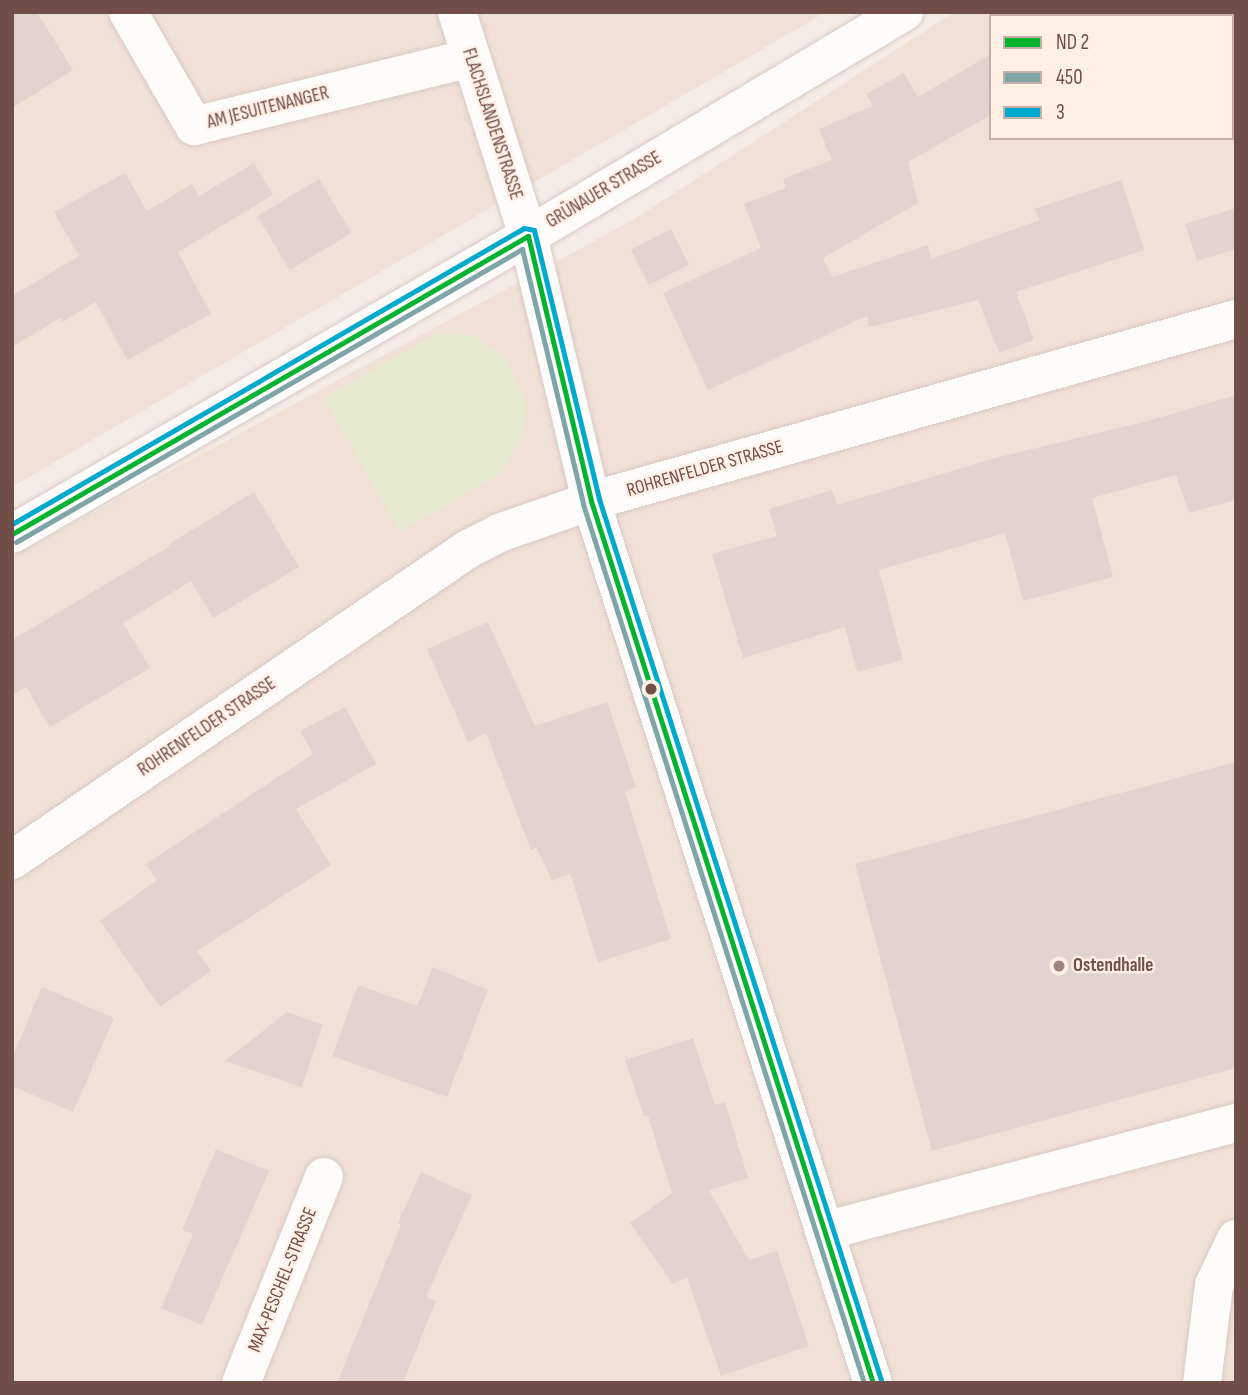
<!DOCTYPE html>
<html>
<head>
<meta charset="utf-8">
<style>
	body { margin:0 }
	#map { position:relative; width:1248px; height:1395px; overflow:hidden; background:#f6ece6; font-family:"Sofia Sans Condensed",sans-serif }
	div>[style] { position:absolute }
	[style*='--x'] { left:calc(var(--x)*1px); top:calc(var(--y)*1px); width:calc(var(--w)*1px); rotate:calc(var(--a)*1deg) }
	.residential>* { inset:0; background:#f1e0d6 }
	.green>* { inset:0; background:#e6ead1 }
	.building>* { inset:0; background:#e2d3ce; transform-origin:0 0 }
	.roads { filter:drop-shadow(0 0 2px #d7c9c4) drop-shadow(0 0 2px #d7c9c4) }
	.minor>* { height:38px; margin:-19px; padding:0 19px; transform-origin:19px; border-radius:19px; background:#fefcfb }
	.bus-1>* { height:5px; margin:-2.5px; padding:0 2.5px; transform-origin:2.5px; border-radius:2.5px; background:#04b431 }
	.bus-2>* { height:5px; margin:-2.5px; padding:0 2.5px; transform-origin:2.5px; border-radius:2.5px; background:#7fa5a9 }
	.bus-3>* { height:5px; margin:-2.5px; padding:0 2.5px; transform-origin:2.5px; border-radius:2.5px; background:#00a9ce }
	.dots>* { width:19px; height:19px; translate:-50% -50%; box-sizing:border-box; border:4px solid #fff0e6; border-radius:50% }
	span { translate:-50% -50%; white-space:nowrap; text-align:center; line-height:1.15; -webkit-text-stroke:5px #fff0e6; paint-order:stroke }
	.street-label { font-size:19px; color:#724e48 }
	.poi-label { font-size:19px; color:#724e48; font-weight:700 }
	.left { translate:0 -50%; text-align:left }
	.frame { position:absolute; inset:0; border:14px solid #724e48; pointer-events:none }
	.legend { position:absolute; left:989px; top:14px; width:245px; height:126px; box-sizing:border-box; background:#fff0e6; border:2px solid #c7afa7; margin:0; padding:9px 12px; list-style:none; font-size:21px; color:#724e48 }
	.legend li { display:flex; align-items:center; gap:14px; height:35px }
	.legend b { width:35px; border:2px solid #c7afa7 }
</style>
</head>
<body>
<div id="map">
	<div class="residential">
		<div style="clip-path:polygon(12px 12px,826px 12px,12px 487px)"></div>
		<div style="clip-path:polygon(evenodd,954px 12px,1236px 12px,1236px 1383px,12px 1383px,12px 557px,633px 220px,954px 12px,991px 16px,1232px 16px,1232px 138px,991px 138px,991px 16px)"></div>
	</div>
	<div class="green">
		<div style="clip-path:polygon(436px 334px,473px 335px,505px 358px,527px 406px,521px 439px,500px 474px,400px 532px,324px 398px)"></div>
	</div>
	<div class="building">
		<div style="clip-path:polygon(12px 12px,37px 12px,73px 70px,12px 108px)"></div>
		<div style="clip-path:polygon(991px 54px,991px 115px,908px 162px,918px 203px,823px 258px,832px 277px,928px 245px,931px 259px,1040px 220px,1034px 209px,1121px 180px,1144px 250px,1016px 292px,1034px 340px,999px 353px,978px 300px,869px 327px,867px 316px,708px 390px,663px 293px,761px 248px,744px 204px,786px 188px,783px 179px,832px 160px,819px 129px,873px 106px,866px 94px,904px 73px,918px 97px)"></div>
		<div style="clip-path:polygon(254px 163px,273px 195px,178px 252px,211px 314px,127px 360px,96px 302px,62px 322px,60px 318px,12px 347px,12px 296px,79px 256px,54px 212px,125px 173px,147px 211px,192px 184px,199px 196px)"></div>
		<div style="left:319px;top:179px;width:63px;height:72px;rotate:59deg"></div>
		<div style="clip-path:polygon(1236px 208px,1236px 249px,1197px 261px,1185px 224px)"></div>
		<div style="left:671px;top:229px;width:40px;height:45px;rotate:63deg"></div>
		<div style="clip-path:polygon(1236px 395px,1236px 500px,1189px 513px,1176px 475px,1092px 498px,1113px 577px,1023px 601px,1005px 533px,879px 570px,903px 660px,857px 672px,845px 627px,743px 658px,712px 554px,777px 536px,769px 509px,832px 490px,837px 505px,999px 457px,1148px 421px)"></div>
		<div style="clip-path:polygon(254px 492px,299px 567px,213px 618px,191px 581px,123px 623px,150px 668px,50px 727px,26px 687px,12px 695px,12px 640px,170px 546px,169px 544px)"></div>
		<div style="clip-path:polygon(488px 622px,535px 726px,607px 702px,636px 787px,625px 791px,671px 939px,598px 962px,570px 873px,552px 881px,537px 848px,531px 850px,486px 733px,468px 742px,427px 649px)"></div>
		<div style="clip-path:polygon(345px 707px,376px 764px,296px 809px,331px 865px,197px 951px,211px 971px,160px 1007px,100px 921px,157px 880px,146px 864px,313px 754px,300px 731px)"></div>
		<div style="clip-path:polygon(1236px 762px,1236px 1068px,932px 1151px,855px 864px)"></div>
		<div style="clip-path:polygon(433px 967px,488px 990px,447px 1097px,332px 1056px,358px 985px,417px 1006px)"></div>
		<div style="clip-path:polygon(42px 987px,114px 1018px,73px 1112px,12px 1086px,12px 1058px)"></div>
		<div style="clip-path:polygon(287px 1012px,323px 1025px,302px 1087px,225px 1061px)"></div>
		<div style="clip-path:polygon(693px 1038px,715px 1105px,725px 1102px,748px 1178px,709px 1190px,749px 1260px,777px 1251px,809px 1346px,721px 1376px,687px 1277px,673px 1284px,630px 1223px,672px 1193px,648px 1116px,644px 1117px,625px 1060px)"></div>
		<div style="clip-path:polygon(216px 1149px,269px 1171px,202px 1325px,161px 1308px,193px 1234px,182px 1230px)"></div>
		<div style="clip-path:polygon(421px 1172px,472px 1195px,426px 1297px,436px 1301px,403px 1383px,337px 1383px,401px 1225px,398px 1223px)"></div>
	</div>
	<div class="roads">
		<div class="minor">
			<div style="--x:128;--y:12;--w:132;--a:59.9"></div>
			<div style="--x:194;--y:126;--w:285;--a:-13.8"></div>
			<div style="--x:457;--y:12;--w:235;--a:72.4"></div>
			<div style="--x:528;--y:236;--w:272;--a:76.6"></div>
			<div style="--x:591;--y:501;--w:926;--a:72.27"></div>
			<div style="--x:12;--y:534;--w:596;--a:-30.01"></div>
			<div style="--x:528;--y:236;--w:438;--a:-30.8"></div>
			<div style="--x:12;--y:860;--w:552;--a:-34.29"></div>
			<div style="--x:468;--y:549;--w:35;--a:-27"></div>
			<div style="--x:499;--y:533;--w:97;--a:-19.2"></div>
			<div style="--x:591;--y:501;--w:670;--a:-15.76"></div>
			<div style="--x:824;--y:1231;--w:426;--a:-14.7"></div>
			<div style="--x:241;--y:1383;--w:222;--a:-68.1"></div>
			<div style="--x:1202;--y:1383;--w:99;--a:-83"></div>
			<div style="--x:1214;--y:1285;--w:51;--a:-64.4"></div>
		</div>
	</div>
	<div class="bus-1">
		<div style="--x:12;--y:534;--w:596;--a:-30.01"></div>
		<div style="--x:528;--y:236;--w:272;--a:76.6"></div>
		<div style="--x:591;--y:501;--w:926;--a:72.27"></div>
	</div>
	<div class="bus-2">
		<div style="--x:16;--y:542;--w:585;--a:-30.07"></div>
		<div style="--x:522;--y:249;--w:262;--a:76.5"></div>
		<div style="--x:583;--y:504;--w:923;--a:72.27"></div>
	</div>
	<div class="bus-3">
		<div style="--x:12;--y:524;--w:591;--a:-30.03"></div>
		<div style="--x:524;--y:228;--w:10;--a:11"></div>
		<div style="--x:534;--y:230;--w:277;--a:76.4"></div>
		<div style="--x:599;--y:499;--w:925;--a:72.25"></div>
	</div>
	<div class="dots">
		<div style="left:651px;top:689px;background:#724e48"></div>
		<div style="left:1059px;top:966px;background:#a0857f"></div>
	</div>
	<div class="street-label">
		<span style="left:268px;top:108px;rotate:-14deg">AM JESUITENANGER</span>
		<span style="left:492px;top:124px;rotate:72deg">FLACHSLANDENSTRASSE</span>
		<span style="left:604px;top:190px;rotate:-31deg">GRÜNAUER STRASSE</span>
		<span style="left:705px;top:469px;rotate:-16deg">ROHRENFELDER STRASSE</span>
		<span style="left:207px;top:727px;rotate:-34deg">ROHRENFELDER STRASSE</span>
		<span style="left:283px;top:1280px;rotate:-68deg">MAX-PESCHEL-STRASSE</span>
	</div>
	<div class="poi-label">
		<span class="left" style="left:1073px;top:966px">Ostendhalle</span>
	</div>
	<div class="frame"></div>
	<ul class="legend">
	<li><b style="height:9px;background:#04b431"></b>ND 2</li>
	<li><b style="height:9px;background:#7fa5a9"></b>450</li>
	<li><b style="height:9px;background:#00a9ce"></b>3</li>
	</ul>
</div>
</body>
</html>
